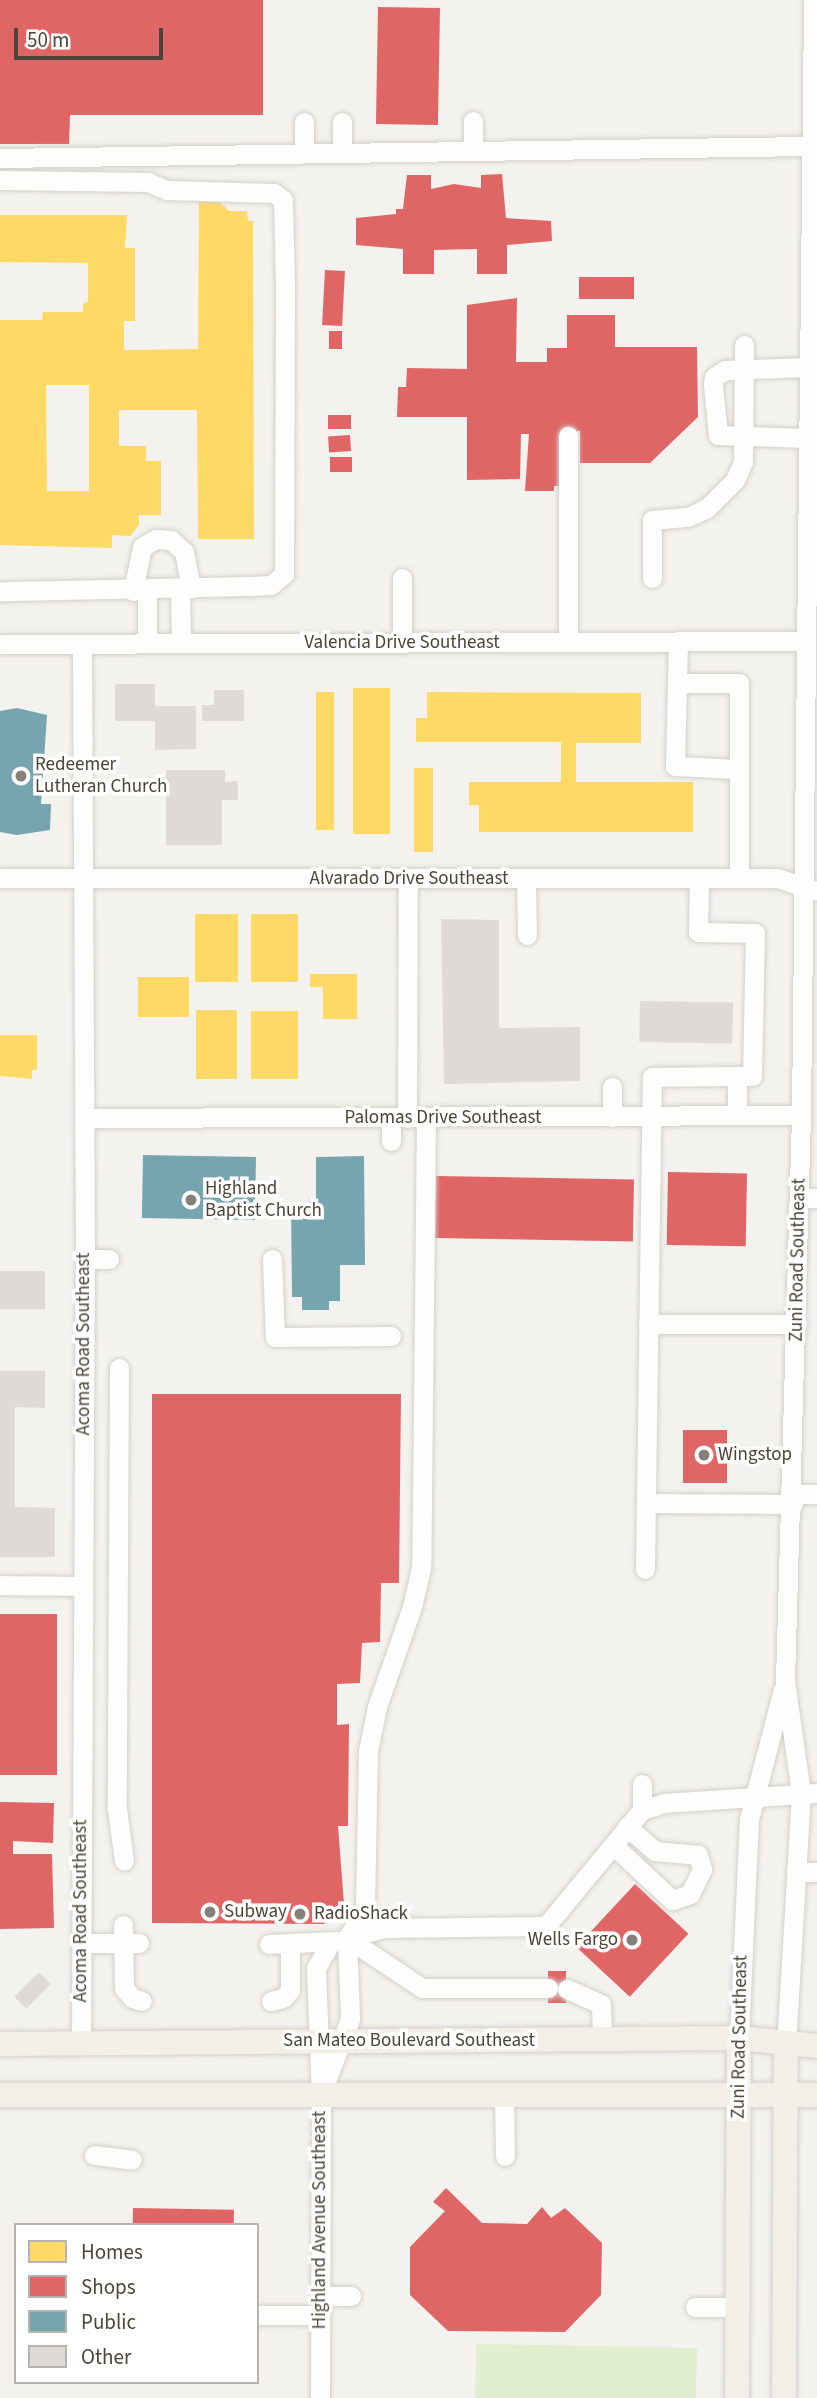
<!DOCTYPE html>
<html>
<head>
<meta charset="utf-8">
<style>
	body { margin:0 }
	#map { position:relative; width:817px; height:2398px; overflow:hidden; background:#f4f2ee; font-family:"Source Sans 3",sans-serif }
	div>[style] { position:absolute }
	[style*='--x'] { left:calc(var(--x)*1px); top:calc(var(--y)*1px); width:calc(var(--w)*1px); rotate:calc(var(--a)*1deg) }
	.green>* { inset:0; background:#e1eecf; transform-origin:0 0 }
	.homes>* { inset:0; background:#ffd966; transform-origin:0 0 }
	.shops>* { inset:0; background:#e06666; transform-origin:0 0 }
	.public>* { inset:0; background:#76a5af; transform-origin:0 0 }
	.building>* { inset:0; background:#dedbd6; transform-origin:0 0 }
	.roads { filter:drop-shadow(0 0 2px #d2d0cb) drop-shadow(0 0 2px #d2d0cb) }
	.minor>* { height:19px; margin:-9.5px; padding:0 9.5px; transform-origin:9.5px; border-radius:9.5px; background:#fdfdfc }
	.major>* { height:24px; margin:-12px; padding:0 12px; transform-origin:12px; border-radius:12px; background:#f2efe6 }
	.dots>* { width:19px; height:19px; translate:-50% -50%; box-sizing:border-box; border:4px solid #fff; border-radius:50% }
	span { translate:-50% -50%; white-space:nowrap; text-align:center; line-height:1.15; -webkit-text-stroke:7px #fff; paint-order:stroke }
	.street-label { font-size:19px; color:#4b4439 }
	.poi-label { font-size:19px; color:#4b4439 }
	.left { translate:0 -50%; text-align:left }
	.right { translate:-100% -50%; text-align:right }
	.legend { position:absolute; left:14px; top:2223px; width:245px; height:161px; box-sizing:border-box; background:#fff; border:2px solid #b7b4b0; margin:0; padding:9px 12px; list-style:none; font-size:21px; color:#4b4439 }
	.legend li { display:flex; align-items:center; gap:14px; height:35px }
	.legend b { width:35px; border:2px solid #b7b4b0 }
	.scale { position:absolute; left:14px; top:28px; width:149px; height:32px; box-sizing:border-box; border:4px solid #4b4439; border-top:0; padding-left:9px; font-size:21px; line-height:24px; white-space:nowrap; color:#4b4439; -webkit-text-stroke:5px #fff; paint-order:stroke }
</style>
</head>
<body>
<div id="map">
	<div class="green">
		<div style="left:476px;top:2344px;width:221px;height:54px;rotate:1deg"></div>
	</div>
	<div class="homes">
		<div style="clip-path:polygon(evenodd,199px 202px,220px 202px,229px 211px,247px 211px,248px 221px,253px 221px,254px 539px,198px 539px,197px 410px,119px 410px,119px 446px,146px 446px,146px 461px,161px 461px,161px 515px,139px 515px,139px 525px,130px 536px,112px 535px,112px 548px,0 545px,0 320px,42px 320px,43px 312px,83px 312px,83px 303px,88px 302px,88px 263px,0 262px,0 215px,127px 215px,125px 248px,135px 248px,135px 321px,124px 321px,124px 350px,198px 349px,199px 202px,46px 385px,89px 385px,89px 491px,47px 491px,46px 385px)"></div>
		<div style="left:353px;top:688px;width:37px;height:146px"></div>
		<div style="left:316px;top:692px;width:18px;height:138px"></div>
		<div style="clip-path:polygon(427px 692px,641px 693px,641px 743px,576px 743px,576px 782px,693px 782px,693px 832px,479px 832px,479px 805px,469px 805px,469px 782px,561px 782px,561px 742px,416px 742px,416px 718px,427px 718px)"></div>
		<div style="left:414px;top:768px;width:19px;height:84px"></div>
		<div style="left:195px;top:914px;width:43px;height:68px"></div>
		<div style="left:251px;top:914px;width:47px;height:68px"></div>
		<div style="clip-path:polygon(310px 974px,357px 974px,357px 1019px,323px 1019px,323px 987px,310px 987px)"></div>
		<div style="left:138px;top:977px;width:51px;height:40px"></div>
		<div style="left:196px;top:1010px;width:41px;height:69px"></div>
		<div style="left:251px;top:1011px;width:47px;height:68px"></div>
		<div style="clip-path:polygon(0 1035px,37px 1035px,37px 1070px,32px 1070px,32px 1079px,0 1076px)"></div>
	</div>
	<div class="shops">
		<div style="clip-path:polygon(0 0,263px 0,263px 115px,70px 115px,69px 144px,0 144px)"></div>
		<div style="left:378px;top:7px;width:62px;height:117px;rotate:1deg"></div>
		<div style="clip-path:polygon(502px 174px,506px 218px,551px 221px,552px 241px,507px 245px,507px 274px,477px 274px,477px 249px,434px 250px,434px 274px,403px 274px,403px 249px,356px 245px,356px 218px,396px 214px,396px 209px,403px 209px,407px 175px,431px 175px,431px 189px,454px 184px,481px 188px,481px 175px)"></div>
		<div style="left:325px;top:270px;width:20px;height:55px;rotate:3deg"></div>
		<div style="left:579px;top:277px;width:55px;height:22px"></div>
		<div style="clip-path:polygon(517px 298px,516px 362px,547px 362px,547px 348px,567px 348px,567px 315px,615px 315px,615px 347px,697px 347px,698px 417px,650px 463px,580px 463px,580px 431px,564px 432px,563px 486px,554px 486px,554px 491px,525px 491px,529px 434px,521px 434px,520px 479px,467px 480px,467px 417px,397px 417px,398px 387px,406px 387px,407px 368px,467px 369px,467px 305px)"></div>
		<div style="left:329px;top:331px;width:13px;height:18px"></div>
		<div style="left:328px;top:415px;width:23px;height:14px"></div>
		<div style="left:350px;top:435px;width:16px;height:22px;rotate:86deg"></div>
		<div style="left:352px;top:457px;width:15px;height:22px;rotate:90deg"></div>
		<div style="left:668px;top:1172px;width:79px;height:73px;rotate:1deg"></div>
		<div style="left:436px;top:1176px;width:198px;height:62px;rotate:1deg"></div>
		<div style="clip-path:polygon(152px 1394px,401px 1394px,399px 1583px,381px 1583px,380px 1642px,362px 1643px,360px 1683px,337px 1684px,337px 1725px,349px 1724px,348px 1826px,338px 1826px,344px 1904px,324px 1924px,152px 1923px)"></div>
		<div style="left:683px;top:1430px;width:44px;height:53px"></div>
		<div style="left:0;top:1614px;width:57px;height:161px"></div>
		<div style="clip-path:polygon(0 1802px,54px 1803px,53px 1843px,13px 1841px,13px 1854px,52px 1854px,54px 1928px,0 1929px)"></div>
		<div style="left:635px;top:1884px;width:73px;height:86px;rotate:43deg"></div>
		<div style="left:548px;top:1971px;width:18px;height:32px"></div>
		<div style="clip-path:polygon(446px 2188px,482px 2223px,527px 2224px,542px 2207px,551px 2218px,565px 2208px,602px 2243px,601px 2295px,565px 2332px,448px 2331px,410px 2295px,410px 2247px,445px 2211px,433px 2202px)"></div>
		<div style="left:133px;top:2208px;width:101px;height:17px;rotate:1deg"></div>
	</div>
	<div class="public">
		<div style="clip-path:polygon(17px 708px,47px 715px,41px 804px,51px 804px,50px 830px,17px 835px,0 832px,0 711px)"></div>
		<div style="left:143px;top:1155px;width:113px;height:63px;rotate:1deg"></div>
		<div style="clip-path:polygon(364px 1156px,365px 1265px,340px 1265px,340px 1301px,329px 1301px,329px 1310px,302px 1310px,302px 1297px,292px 1297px,291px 1204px,309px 1204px,309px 1199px,316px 1199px,316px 1157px)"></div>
	</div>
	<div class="building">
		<div style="clip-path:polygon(115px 684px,155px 684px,155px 706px,196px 706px,196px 749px,155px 750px,155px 721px,115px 721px)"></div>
		<div style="clip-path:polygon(214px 690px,244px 690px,244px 721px,202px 721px,202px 705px,214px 705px)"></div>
		<div style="clip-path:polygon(166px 770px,225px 770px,225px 782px,238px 781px,238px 800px,222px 800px,222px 845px,166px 845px)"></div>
		<div style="clip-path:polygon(441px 919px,499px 920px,499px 1028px,580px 1027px,580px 1081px,444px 1084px)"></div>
		<div style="left:640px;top:1001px;width:93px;height:41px;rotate:1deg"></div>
		<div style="left:0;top:1271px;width:45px;height:38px"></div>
		<div style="clip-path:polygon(0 1371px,45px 1371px,45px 1408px,15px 1407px,15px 1507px,55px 1508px,55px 1557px,0 1557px)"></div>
		<div style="left:39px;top:1972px;width:17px;height:35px;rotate:45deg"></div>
	</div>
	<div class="roads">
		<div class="minor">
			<div style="--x:473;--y:121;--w:30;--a:90"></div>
			<div style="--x:304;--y:122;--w:31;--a:90"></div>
			<div style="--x:342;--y:122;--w:31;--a:90"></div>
			<div style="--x:0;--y:158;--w:811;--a:-0.85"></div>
			<div style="--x:0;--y:180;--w:148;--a:0.8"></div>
			<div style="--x:148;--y:182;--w:21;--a:23"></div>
			<div style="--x:167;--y:190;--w:107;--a:1.6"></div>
			<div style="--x:274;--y:193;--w:11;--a:38"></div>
			<div style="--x:283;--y:200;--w:85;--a:88.7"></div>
			<div style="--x:285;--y:285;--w:289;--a:90.2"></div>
			<div style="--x:284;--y:574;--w:17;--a:140"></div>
			<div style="--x:271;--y:585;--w:22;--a:177"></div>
			<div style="--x:249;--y:586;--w:249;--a:178.8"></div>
			<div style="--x:808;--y:438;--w:90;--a:-178.1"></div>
			<div style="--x:718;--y:435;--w:50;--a:-95.7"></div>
			<div style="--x:713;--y:385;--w:8;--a:-83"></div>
			<div style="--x:714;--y:377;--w:13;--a:-32"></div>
			<div style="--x:725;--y:370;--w:83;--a:-2.1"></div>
			<div style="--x:652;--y:578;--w:58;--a:-90"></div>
			<div style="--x:652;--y:520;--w:36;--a:-5"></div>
			<div style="--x:688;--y:517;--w:21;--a:-25"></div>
			<div style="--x:707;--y:508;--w:40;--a:-45"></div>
			<div style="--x:735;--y:480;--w:20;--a:-66"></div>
			<div style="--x:743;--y:462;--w:117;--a:-89.5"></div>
			<div style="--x:180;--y:590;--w:53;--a:88.9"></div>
			<div style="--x:133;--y:591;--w:45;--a:-78.4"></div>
			<div style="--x:142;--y:547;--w:16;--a:-30"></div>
			<div style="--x:156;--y:539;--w:15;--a:4"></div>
			<div style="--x:171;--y:540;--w:18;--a:43"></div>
			<div style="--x:184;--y:552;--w:37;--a:79"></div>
			<div style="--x:147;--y:591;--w:52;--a:90"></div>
			<div style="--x:678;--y:641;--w:42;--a:91.4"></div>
			<div style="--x:677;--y:683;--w:62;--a:0"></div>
			<div style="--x:739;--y:683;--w:195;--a:90"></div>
			<div style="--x:568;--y:642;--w:206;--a:-90"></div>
			<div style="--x:402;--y:643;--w:65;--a:-90"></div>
			<div style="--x:0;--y:644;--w:804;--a:-0.21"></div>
			<div style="--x:677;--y:683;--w:83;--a:91.4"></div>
			<div style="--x:675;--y:766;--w:64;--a:2.7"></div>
			<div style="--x:0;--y:878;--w:777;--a:0"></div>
			<div style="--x:777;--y:878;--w:42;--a:18"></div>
			<div style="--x:526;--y:879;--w:56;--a:89"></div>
			<div style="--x:737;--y:1076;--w:39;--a:90"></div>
			<div style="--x:612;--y:1087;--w:30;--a:90"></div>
			<div style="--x:85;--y:1118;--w:716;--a:-0.24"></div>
			<div style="--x:391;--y:1118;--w:23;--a:90"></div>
			<div style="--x:407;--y:1118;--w:239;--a:-89.8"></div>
			<div style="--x:426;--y:1118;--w:450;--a:90.6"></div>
			<div style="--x:421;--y:1568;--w:37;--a:103"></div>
			<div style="--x:413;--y:1604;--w:109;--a:109.3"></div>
			<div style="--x:377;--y:1707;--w:45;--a:101.6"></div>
			<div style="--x:368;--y:1751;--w:161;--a:91.1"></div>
			<div style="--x:365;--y:1912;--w:32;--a:125"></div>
			<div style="--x:347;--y:1938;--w:39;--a:-15"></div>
			<div style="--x:385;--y:1928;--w:161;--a:-0.7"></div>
			<div style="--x:546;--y:1926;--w:151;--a:-50.4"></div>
			<div style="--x:642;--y:1810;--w:22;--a:-18"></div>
			<div style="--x:663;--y:1803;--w:154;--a:-3.7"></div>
			<div style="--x:799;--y:1198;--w:18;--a:0"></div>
			<div style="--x:85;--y:1259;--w:24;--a:0"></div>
			<div style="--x:272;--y:1259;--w:78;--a:87.8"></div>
			<div style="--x:275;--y:1337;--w:116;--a:-0.5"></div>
			<div style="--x:648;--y:1324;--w:149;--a:0"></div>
			<div style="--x:119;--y:1368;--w:441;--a:90.3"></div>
			<div style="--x:117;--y:1809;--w:52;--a:82.3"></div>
			<div style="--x:794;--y:1494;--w:23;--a:0"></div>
			<div style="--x:647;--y:1503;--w:146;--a:0.4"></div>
			<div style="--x:645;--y:1569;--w:492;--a:-89.2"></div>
			<div style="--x:652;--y:1077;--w:100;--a:-0.6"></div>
			<div style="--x:752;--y:1076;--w:143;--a:-88.8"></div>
			<div style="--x:755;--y:933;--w:57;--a:-179"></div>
			<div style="--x:698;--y:932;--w:53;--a:-88.9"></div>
			<div style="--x:0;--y:1585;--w:81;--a:0.7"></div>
			<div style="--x:642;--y:1810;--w:26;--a:-90"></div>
			<div style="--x:613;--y:1845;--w:81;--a:43"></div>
			<div style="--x:672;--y:1900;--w:19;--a:-18"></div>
			<div style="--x:690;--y:1894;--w:28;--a:-64"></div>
			<div style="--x:702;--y:1869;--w:15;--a:-106"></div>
			<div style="--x:698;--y:1855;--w:43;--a:-174.7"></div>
			<div style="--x:655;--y:1851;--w:37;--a:-139"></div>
			<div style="--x:796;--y:1872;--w:21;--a:0"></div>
			<div style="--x:123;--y:1925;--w:63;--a:89.1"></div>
			<div style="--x:124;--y:1988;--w:13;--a:51"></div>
			<div style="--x:132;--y:1998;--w:10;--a:17"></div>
			<div style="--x:347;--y:1938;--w:90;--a:33.7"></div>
			<div style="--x:422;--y:1988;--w:126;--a:0"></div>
			<div style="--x:82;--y:1943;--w:57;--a:0"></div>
			<div style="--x:269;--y:1944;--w:70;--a:-2.5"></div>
			<div style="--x:567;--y:1989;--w:37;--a:24"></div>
			<div style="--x:601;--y:2004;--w:36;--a:88"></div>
			<div style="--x:271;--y:2001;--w:12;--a:-14"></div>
			<div style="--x:283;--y:1998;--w:11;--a:-49"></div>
			<div style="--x:290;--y:1990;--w:46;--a:-90"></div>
			<div style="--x:739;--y:2038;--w:219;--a:-87.4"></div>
			<div style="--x:749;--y:1819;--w:134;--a:-75.3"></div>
			<div style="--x:81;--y:2044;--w:785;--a:-89.71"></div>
			<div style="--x:85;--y:1259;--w:615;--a:-90.28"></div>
			<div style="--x:786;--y:2046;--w:253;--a:-86.6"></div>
			<div style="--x:801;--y:1793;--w:113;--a:-98.1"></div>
			<div style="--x:785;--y:1681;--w:566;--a:-88.38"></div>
			<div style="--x:801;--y:1115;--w:1115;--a:-89.38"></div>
			<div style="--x:321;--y:2094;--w:80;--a:-68.9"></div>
			<div style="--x:350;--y:2019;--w:81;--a:-92.1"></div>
			<div style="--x:504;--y:2095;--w:61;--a:89.1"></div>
			<div style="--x:94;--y:2155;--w:38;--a:7"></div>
			<div style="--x:320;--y:2296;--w:31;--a:0"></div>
			<div style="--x:695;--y:2307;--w:42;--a:0"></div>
			<div style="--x:257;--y:2315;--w:63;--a:0"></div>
			<div style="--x:320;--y:2398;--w:303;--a:-89.8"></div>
			<div style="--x:321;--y:2095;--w:127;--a:-92.3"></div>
			<div style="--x:316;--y:1968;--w:28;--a:-60"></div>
		</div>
		<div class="major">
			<div style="--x:0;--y:2044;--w:739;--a:-0.47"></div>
			<div style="--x:739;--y:2038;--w:78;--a:5.9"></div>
			<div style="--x:0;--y:2095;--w:817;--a:0"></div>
			<div style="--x:737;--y:2398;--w:360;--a:-89.7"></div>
			<div style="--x:784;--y:2398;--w:352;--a:-89.7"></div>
		</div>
	</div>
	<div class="dots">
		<div style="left:21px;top:776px;background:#868178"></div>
		<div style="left:191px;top:1200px;background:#868178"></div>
		<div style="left:704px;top:1455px;background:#868178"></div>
		<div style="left:210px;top:1912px;background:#868178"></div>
		<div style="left:300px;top:1914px;background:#868178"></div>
		<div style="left:632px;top:1940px;background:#868178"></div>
	</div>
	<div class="street-label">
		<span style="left:402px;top:643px">Valencia Drive Southeast</span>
		<span style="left:409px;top:879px">Alvarado Drive Southeast</span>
		<span style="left:443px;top:1118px">Palomas Drive Southeast</span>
		<span style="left:798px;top:1260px;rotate:-89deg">Zuni Road Southeast</span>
		<span style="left:84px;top:1344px;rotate:-90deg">Acoma Road Southeast</span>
		<span style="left:81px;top:1911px;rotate:-90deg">Acoma Road Southeast</span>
		<span style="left:740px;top:2037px;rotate:-89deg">Zuni Road Southeast</span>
		<span style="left:409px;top:2041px">San Mateo Boulevard Southeast</span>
		<span style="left:320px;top:2220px;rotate:-90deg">Highland Avenue Southeast</span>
	</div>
	<div class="poi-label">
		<span class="left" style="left:35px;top:776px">Redeemer<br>Lutheran Church</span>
		<span class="left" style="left:205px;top:1200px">Highland<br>Baptist Church</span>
		<span class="left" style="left:718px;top:1455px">Wingstop</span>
		<span class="left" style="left:224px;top:1912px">Subway</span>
		<span class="left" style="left:314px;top:1914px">RadioShack</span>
		<span class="right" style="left:618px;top:1940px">Wells Fargo</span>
	</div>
	<ul class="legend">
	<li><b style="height:19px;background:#ffd966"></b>Homes</li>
	<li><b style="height:19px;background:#e06666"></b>Shops</li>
	<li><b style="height:19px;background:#76a5af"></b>Public</li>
	<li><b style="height:19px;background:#dedbd6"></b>Other</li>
	</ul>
	<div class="scale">50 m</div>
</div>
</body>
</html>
